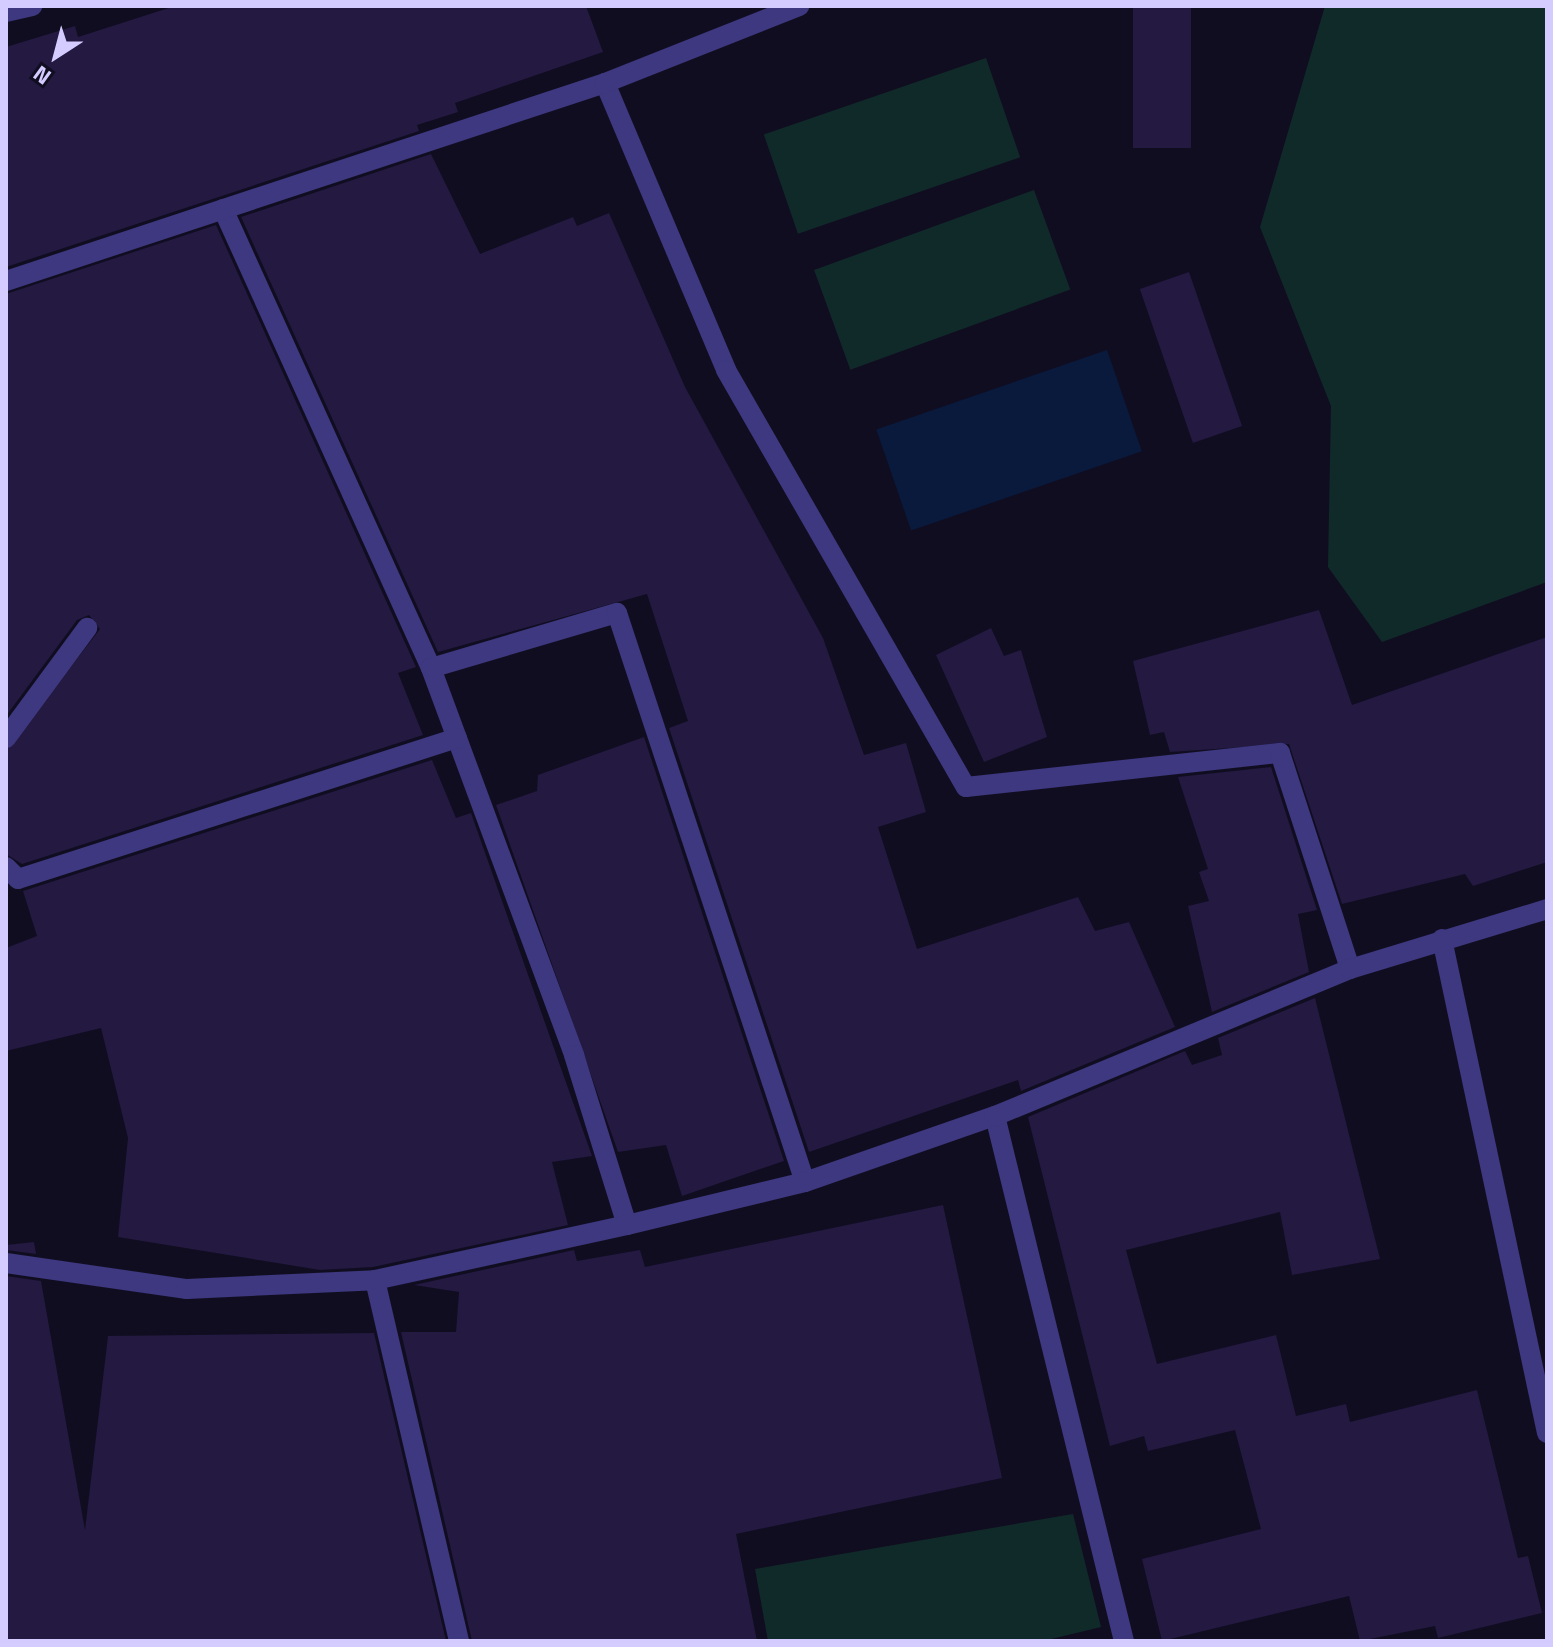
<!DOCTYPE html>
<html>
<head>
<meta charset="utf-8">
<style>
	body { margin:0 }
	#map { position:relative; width:1553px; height:1647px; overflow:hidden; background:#110d20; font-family:"Titillium Web",sans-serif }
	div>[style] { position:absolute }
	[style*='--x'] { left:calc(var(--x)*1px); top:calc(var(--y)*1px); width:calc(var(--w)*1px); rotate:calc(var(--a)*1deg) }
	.green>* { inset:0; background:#102a2a; transform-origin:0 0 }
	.water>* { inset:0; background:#091a3d; transform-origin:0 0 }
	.building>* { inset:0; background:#231941; transform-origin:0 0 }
	.minor>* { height:20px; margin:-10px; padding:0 10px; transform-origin:10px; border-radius:10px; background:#3d387f }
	span { translate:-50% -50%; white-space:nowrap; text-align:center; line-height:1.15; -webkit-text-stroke:6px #110d20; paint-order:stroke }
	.frame { position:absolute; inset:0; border:8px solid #d4ccff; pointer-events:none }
	.north { position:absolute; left:16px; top:16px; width:80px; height:80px; -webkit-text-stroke:6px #110d20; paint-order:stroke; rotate:216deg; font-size:22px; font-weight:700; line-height:32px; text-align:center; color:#d4ccff }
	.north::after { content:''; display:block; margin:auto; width:28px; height:36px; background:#d4ccff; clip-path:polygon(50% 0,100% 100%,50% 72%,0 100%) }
</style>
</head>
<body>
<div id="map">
	<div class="green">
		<div style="clip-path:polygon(1325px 6px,1547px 6px,1547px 582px,1382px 642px,1328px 567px,1331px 406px,1260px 227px)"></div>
		<div style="left:986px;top:58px;width:105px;height:235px;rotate:71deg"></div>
		<div style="left:1034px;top:190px;width:106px;height:234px;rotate:70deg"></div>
		<div style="clip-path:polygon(1073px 1514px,1101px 1627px,1043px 1641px,768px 1641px,755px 1569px)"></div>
	</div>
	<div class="water">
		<div style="left:1107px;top:350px;width:107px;height:244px;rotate:71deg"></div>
	</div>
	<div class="building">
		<div style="clip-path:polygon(175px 6px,586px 6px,603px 52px,455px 103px,458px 112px,417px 125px,419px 131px,6px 267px,6px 47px,75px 26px,78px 37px)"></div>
		<div style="left:1133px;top:6px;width:58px;height:142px"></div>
		<div style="clip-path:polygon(431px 154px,480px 254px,573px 217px,577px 226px,609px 213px,685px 387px,823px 638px,864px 755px,906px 743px,926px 812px,878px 827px,917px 949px,1078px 897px,1095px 931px,1129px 922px,1175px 1027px,1021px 1091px,1018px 1080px,809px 1152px,669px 728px,688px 721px,647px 594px,438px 652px,241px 217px)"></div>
		<div style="clip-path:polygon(216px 225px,416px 667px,398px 673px,423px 735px,22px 864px,6px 854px,6px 751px,100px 629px,89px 615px,77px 620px,6px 716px,6px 294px)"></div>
		<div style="left:1189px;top:272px;width:163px;height:52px;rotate:71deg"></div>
		<div style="clip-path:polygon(1319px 610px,1352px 705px,1547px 637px,1547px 862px,1473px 886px,1465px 874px,1342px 904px,1289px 744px,1170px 752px,1164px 732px,1150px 735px,1133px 661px)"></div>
		<div style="clip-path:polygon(991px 628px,1004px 656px,1021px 650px,1047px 737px,984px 762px,936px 655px)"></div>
		<div style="clip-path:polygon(644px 737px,784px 1161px,682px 1196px,666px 1145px,618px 1152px,496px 805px,537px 791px,538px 775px)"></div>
		<div style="clip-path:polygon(432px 760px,456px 818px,471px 813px,592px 1156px,552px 1162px,568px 1225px,373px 1267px,320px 1270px,118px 1237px,128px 1138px,101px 1028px,6px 1051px,6px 948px,37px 936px,23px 891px)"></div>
		<div style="clip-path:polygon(1271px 767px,1317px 910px,1298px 914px,1309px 972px,1212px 1012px,1188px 906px,1209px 901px,1199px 872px,1208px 869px,1178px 777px)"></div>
		<div style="clip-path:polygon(1315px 998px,1380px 1259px,1292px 1275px,1280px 1212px,1126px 1250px,1157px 1364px,1276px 1335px,1296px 1416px,1346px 1404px,1350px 1422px,1477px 1390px,1518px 1558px,1528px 1556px,1542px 1613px,1438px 1638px,1435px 1626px,1360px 1641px,1349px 1596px,1162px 1641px,1142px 1559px,1261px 1529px,1235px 1430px,1148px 1451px,1144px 1436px,1110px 1446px,1028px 1117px,1185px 1051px,1192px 1065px,1222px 1055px,1218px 1038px)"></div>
		<div style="clip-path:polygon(943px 1205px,1002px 1478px,736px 1534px,757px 1641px,472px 1641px,401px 1332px,456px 1332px,459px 1292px,414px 1285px,574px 1250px,577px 1261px,640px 1250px,645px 1267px)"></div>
		<div style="clip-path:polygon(34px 1242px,36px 1254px,6px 1250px,6px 1245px)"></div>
		<div style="clip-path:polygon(6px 1276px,41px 1281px,85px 1530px,108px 1336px,374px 1333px,446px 1641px,6px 1641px)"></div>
	</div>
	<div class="minor">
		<div style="--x:6;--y:12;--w:27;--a:-13"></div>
		<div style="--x:605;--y:83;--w:311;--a:67.1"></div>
		<div style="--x:726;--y:370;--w:481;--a:60.1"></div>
		<div style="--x:966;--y:787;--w:316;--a:-6.2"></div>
		<div style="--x:1280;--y:753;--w:227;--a:72"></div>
		<div style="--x:223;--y:209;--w:504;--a:65.62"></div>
		<div style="--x:431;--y:668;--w:413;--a:69.7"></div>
		<div style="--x:574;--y:1055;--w:178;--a:72.7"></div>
		<div style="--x:6;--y:281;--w:631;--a:-18.29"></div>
		<div style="--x:605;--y:83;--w:209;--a:-21.6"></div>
		<div style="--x:431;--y:668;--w:194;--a:-16.5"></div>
		<div style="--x:617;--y:613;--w:599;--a:71.72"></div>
		<div style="--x:6;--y:738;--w:137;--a:-53.6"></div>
		<div style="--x:6;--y:867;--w:17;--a:45"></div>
		<div style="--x:18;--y:879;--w:461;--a:-17.8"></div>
		<div style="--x:1442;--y:939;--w:505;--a:78"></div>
		<div style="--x:995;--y:1116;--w:541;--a:76.2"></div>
		<div style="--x:6;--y:1263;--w:183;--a:8.2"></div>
		<div style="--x:187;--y:1289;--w:188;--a:-2.7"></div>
		<div style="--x:375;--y:1280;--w:258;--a:-12.3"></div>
		<div style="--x:627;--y:1225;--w:183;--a:-13.6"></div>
		<div style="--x:805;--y:1182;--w:201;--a:-19.2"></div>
		<div style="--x:995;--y:1116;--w:384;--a:-22.5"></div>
		<div style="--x:1350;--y:969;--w:206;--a:-16.9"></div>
		<div style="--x:375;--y:1280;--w:371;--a:76.9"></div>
	</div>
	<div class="frame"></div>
	<div class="north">N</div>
</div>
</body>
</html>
